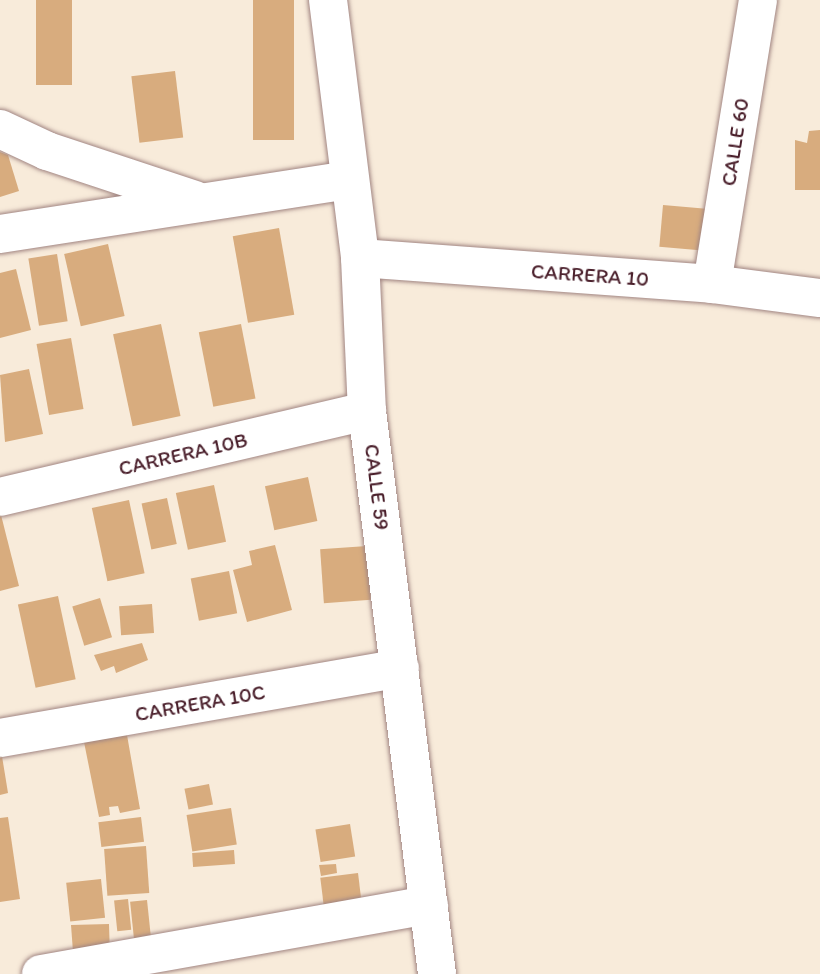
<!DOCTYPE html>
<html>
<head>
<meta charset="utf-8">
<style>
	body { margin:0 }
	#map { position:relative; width:820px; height:974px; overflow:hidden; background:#f8ebda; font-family:Itim,sans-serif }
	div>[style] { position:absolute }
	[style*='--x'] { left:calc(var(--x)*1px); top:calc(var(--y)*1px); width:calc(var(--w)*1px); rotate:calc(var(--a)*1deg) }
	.building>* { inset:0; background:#d8ac7e; transform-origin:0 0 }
	.roads { filter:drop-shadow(0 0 2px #a18582) drop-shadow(0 0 2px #a18582) }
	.minor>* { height:38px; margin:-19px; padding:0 19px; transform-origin:19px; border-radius:19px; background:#fff }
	span { translate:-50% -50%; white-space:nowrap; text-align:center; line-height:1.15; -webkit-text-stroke:6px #fff; paint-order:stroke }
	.street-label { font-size:21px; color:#4a1f2b }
</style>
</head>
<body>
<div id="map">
	<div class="building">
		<div style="left:36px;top:0;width:36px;height:85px"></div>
		<div style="left:253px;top:0;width:41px;height:140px"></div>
		<div style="left:175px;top:71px;width:67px;height:44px;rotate:83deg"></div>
		<div style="clip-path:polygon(820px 130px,820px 190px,795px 190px,795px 140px,807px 143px,809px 131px)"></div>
		<div style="clip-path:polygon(0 152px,8px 155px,19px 191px,0 197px)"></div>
		<div style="left:663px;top:205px;width:46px;height:42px;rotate:5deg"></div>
		<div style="left:279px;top:228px;width:88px;height:47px;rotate:80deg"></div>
		<div style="left:108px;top:244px;width:74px;height:45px;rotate:77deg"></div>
		<div style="left:57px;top:254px;width:68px;height:29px;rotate:81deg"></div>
		<div style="clip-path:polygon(16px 269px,31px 330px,0 338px,0 273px)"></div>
		<div style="left:161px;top:324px;width:94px;height:49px;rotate:78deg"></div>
		<div style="left:241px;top:324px;width:76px;height:43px;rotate:79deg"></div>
		<div style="left:71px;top:338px;width:72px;height:35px;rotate:80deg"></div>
		<div style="clip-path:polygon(29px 369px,43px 434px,5px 442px,0 375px)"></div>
		<div style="left:308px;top:477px;width:45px;height:44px;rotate:78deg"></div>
		<div style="left:214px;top:485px;width:58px;height:39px;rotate:78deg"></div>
		<div style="left:167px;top:498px;width:47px;height:26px;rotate:78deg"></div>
		<div style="left:129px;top:500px;width:75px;height:38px;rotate:78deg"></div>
		<div style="clip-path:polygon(0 511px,19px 586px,0 591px)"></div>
		<div style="clip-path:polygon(275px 545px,292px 610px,247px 622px,233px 570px,252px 565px,249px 551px)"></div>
		<div style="left:367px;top:546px;width:54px;height:47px;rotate:86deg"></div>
		<div style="left:229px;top:571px;width:43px;height:39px;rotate:79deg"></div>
		<div style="left:58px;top:596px;width:85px;height:41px;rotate:78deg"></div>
		<div style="left:100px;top:598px;width:41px;height:29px;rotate:73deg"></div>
		<div style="left:152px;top:604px;width:29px;height:33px;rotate:86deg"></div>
		<div style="clip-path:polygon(142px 643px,148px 660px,116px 673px,114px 666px,101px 671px,94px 655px)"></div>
		<div style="clip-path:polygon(127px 735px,140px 809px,120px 813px,118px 806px,109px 807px,110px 815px,99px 817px,84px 742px)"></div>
		<div style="clip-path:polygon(1px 750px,8px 793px,0 795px,0 751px)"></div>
		<div style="left:209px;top:784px;width:21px;height:25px;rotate:79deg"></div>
		<div style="left:231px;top:808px;width:37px;height:45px;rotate:81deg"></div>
		<div style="clip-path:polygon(8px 817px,20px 899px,0 902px,0 818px)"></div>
		<div style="left:141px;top:817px;width:25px;height:43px;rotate:83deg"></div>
		<div style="left:350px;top:824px;width:33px;height:35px;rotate:81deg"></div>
		<div style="left:146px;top:846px;width:47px;height:42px;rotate:86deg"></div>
		<div style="left:234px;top:850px;width:14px;height:42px;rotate:86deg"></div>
		<div style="clip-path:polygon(336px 864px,337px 873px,321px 876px,319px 865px)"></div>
		<div style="left:358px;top:873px;width:40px;height:38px;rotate:83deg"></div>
		<div style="left:101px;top:879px;width:39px;height:35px;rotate:84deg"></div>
		<div style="left:128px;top:899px;width:31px;height:14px;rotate:84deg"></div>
		<div style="left:147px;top:900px;width:38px;height:17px;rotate:84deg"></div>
		<div style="clip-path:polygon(109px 924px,110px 958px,74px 965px,71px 925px)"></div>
	</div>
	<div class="roads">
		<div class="minor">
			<div style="--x:328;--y:0;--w:260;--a:82.9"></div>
			<div style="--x:360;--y:258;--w:153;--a:87.4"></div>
			<div style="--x:367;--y:411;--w:567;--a:82.91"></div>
			<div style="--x:0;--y:129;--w:52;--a:25.1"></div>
			<div style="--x:47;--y:151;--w:156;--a:18.3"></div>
			<div style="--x:0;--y:234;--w:353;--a:-8.8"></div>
			<div style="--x:360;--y:258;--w:353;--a:4.2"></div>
			<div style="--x:712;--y:284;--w:109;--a:7.4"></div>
			<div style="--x:712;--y:284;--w:288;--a:-80.8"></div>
			<div style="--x:0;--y:497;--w:377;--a:-13.2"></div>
			<div style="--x:0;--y:738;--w:406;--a:-9.9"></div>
			<div style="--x:41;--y:974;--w:394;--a:-10.1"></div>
		</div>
	</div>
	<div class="street-label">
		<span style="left:735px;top:142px;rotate:-81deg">CALLE 60</span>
		<span style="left:590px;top:275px;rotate:4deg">CARRERA 10</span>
		<span style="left:183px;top:454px;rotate:-13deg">CARRERA 10B</span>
		<span style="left:377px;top:487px;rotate:83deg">CALLE 59</span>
		<span style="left:200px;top:703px;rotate:-10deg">CARRERA 10C</span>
	</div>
</div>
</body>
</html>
